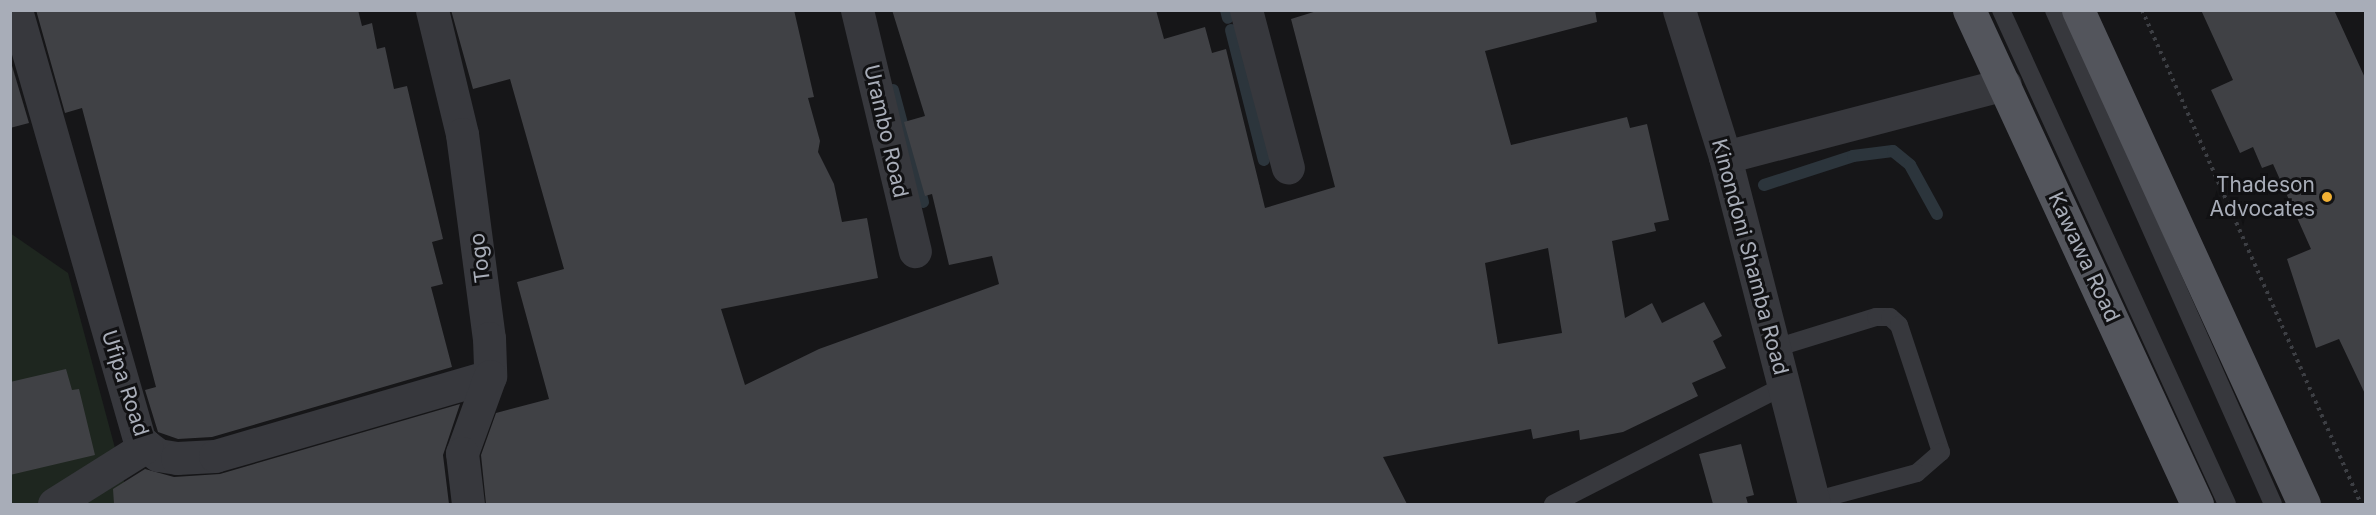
<!DOCTYPE html>
<html>
<head>
<meta charset="utf-8">
<style>
	body { margin:0 }
	#map { position:relative; width:2376px; height:515px; overflow:hidden; background:#161618; font-family:Inter,sans-serif }
	div>[style] { position:absolute }
	[style*='--x'] { left:calc(var(--x)*1px); top:calc(var(--y)*1px); width:calc(var(--w)*1px); rotate:calc(var(--a)*1deg) }
	.green>* { inset:0; background:#1e261f }
	.stream>* { height:12px; margin:-6px; padding:0 6px; transform-origin:6px; border-radius:6px; background:#2c353c }
	.building>* { inset:0; background:#404145 }
	.path>* { height:4px; margin-top:-2px; transform-origin:0; background:repeating-linear-gradient(90deg,#3d3f44 0 3px,transparent 0 7.5px) }
	.service>* { height:18px; margin:-9px; padding:0 9px; transform-origin:9px; border-radius:9px; background:#37383d }
	.minor>* { height:33px; margin:-16.5px; padding:0 16.5px; transform-origin:16.5px; border-radius:16.5px; background:#37383d }
	.primary>* { height:33px; margin:-16.5px; padding:0 16.5px; transform-origin:16.5px; border-radius:16.5px; background:#53555c }
	.dots>* { width:16px; height:16px; translate:-50% -50%; box-sizing:border-box; border:3px solid #111113; border-radius:50% }
	span { translate:-50% -50%; white-space:nowrap; text-align:center; line-height:1.15; -webkit-text-stroke:6px #111113; paint-order:stroke }
	.street-label { font-size:21px; color:#a8adb8 }
	.poi-label { font-size:21px; color:#a8adb8 }
	.right { translate:-100% -50%; text-align:right }
	.frame { position:absolute; inset:0; border:12px solid #a8adb8; pointer-events:none }
</style>
</head>
<body>
<div id="map">
	<div class="green">
		<div style="clip-path:polygon(10px 233px,68px 273px,130px 504px,11px 504px)"></div>
	</div>
	<div class="stream">
		<div style="--x:1226;--y:10;--w:8;--a:76"></div>
		<div style="--x:1231;--y:30;--w:134;--a:75.8"></div>
		<div style="--x:893;--y:90;--w:116;--a:75"></div>
		<div style="--x:1764;--y:185;--w:94;--a:-18"></div>
		<div style="--x:1853;--y:156;--w:40;--a:-7.1"></div>
		<div style="--x:1893;--y:151;--w:22;--a:39"></div>
		<div style="--x:1910;--y:165;--w:56;--a:61.1"></div>
	</div>
	<div class="building">
		<div style="clip-path:polygon(36px 10px,358px 10px,362px 26px,372px 23px,377px 49px,385px 47px,394px 89px,407px 86px,443px 239px,432px 242px,443px 284px,431px 287px,452px 367px,212px 437px,178px 439px,158px 432px,145px 390px,156px 387px,82px 108px,65px 113px)"></div>
		<div style="clip-path:polygon(evenodd,451px 10px,794px 10px,814px 97px,808px 98px,820px 141px,818px 152px,834px 184px,842px 222px,867px 218px,878px 278px,721px 309px,745px 385px,819px 349px,999px 284px,992px 256px,949px 265px,932px 194px,925px 196px,904px 122px,925px 116px,892px 10px,1156px 10px,1164px 39px,1205px 27px,1212px 53px,1226px 49px,1265px 208px,1335px 187px,1291px 19px,1320px 10px,1595px 10px,1597px 22px,1485px 51px,1511px 145px,1627px 117px,1630px 128px,1647px 124px,1669px 220px,1654px 223px,1656px 231px,1612px 241px,1625px 318px,1652px 303px,1662px 323px,1704px 302px,1722px 336px,1713px 341px,1726px 368px,1692px 383px,1698px 396px,1623px 432px,1580px 440px,1579px 430px,1533px 439px,1531px 429px,1383px 457px,1407px 504px,486px 504px,481px 455px,496px 413px,549px 399px,517px 282px,564px 269px,510px 79px,473px 89px,451px 10px,1548px 248px,1562px 333px,1498px 344px,1485px 263px,1548px 248px)"></div>
		<div style="clip-path:polygon(2201px 10px,2334px 10px,2366px 80px,2366px 396px,2339px 339px,2316px 348px,2287px 259px,2311px 249px,2273px 164px,2262px 168px,2253px 147px,2240px 153px,2211px 90px,2233px 80px)"></div>
		<div style="clip-path:polygon(10px 59px,29px 123px,10px 128px)"></div>
		<div style="clip-path:polygon(66px 369px,72px 390px,79px 389px,95px 455px,10px 475px,10px 382px)"></div>
		<div style="clip-path:polygon(460px 404px,443px 455px,449px 504px,114px 504px,113px 489px,145px 469px,174px 477px,220px 474px)"></div>
		<div style="clip-path:polygon(1741px 444px,1754px 495px,1746px 497px,1748px 504px,1713px 504px,1699px 454px)"></div>
	</div>
	<div class="path">
		<div style="--x:2142;--y:10;--w:540;--a:66.09"></div>
	</div>
	<div class="service">
		<div style="--x:2001;--y:10;--w:543;--a:65.42"></div>
		<div style="--x:2054;--y:10;--w:540;--a:66.09"></div>
		<div style="--x:1772;--y:349;--w:109;--a:-17.1"></div>
		<div style="--x:1876;--y:317;--w:14;--a:0"></div>
		<div style="--x:1890;--y:317;--w:12;--a:42"></div>
		<div style="--x:1899;--y:325;--w:134;--a:71.7"></div>
		<div style="--x:1941;--y:452;--w:32;--a:139"></div>
		<div style="--x:1917;--y:473;--w:108;--a:164.9"></div>
		<div style="--x:1553;--y:504;--w:259;--a:-27.1"></div>
	</div>
	<div class="minor">
		<div style="--x:16;--y:10;--w:446;--a:74"></div>
		<div style="--x:139;--y:439;--w:10;--a:45"></div>
		<div style="--x:146;--y:446;--w:15;--a:37"></div>
		<div style="--x:158;--y:455;--w:19;--a:9"></div>
		<div style="--x:177;--y:458;--w:38;--a:-3"></div>
		<div style="--x:215;--y:456;--w:286;--a:-16.2"></div>
		<div style="--x:432;--y:10;--w:128;--a:76.4"></div>
		<div style="--x:462;--y:134;--w:206;--a:82.5"></div>
		<div style="--x:489;--y:338;--w:38;--a:88"></div>
		<div style="--x:490;--y:376;--w:82;--a:110"></div>
		<div style="--x:462;--y:453;--w:51;--a:83.3"></div>
		<div style="--x:857;--y:10;--w:248;--a:76.5"></div>
		<div style="--x:1246;--y:10;--w:163;--a:75.1"></div>
		<div style="--x:1679;--y:10;--w:154;--a:72.6"></div>
		<div style="--x:1725;--y:157;--w:358;--a:75.6"></div>
		<div style="--x:1725;--y:157;--w:289;--a:-14.6"></div>
		<div style="--x:54;--y:504;--w:109;--a:-32.2"></div>
	</div>
	<div class="primary">
		<div style="--x:1969;--y:10;--w:544;--a:65.22"></div>
		<div style="--x:2078;--y:10;--w:543;--a:65.42"></div>
	</div>
	<div class="dots">
		<div style="left:2327px;top:197px;background:#f2b134"></div>
	</div>
	<div class="street-label">
		<span style="left:886px;top:131px;rotate:77deg">Urambo Road</span>
		<span style="left:1750px;top:257px;rotate:75deg">Kinondoni Shamba Road</span>
		<span style="left:2084px;top:257px;rotate:65deg">Kawawa Road</span>
		<span style="left:480px;top:258px;rotate:-97deg">Togo</span>
		<span style="left:125px;top:383px;rotate:72deg">Ufipa Road</span>
	</div>
	<div class="poi-label">
		<span class="right" style="left:2315px;top:197px">Thadeson<br>Advocates</span>
	</div>
	<div class="frame"></div>
</div>
</body>
</html>
